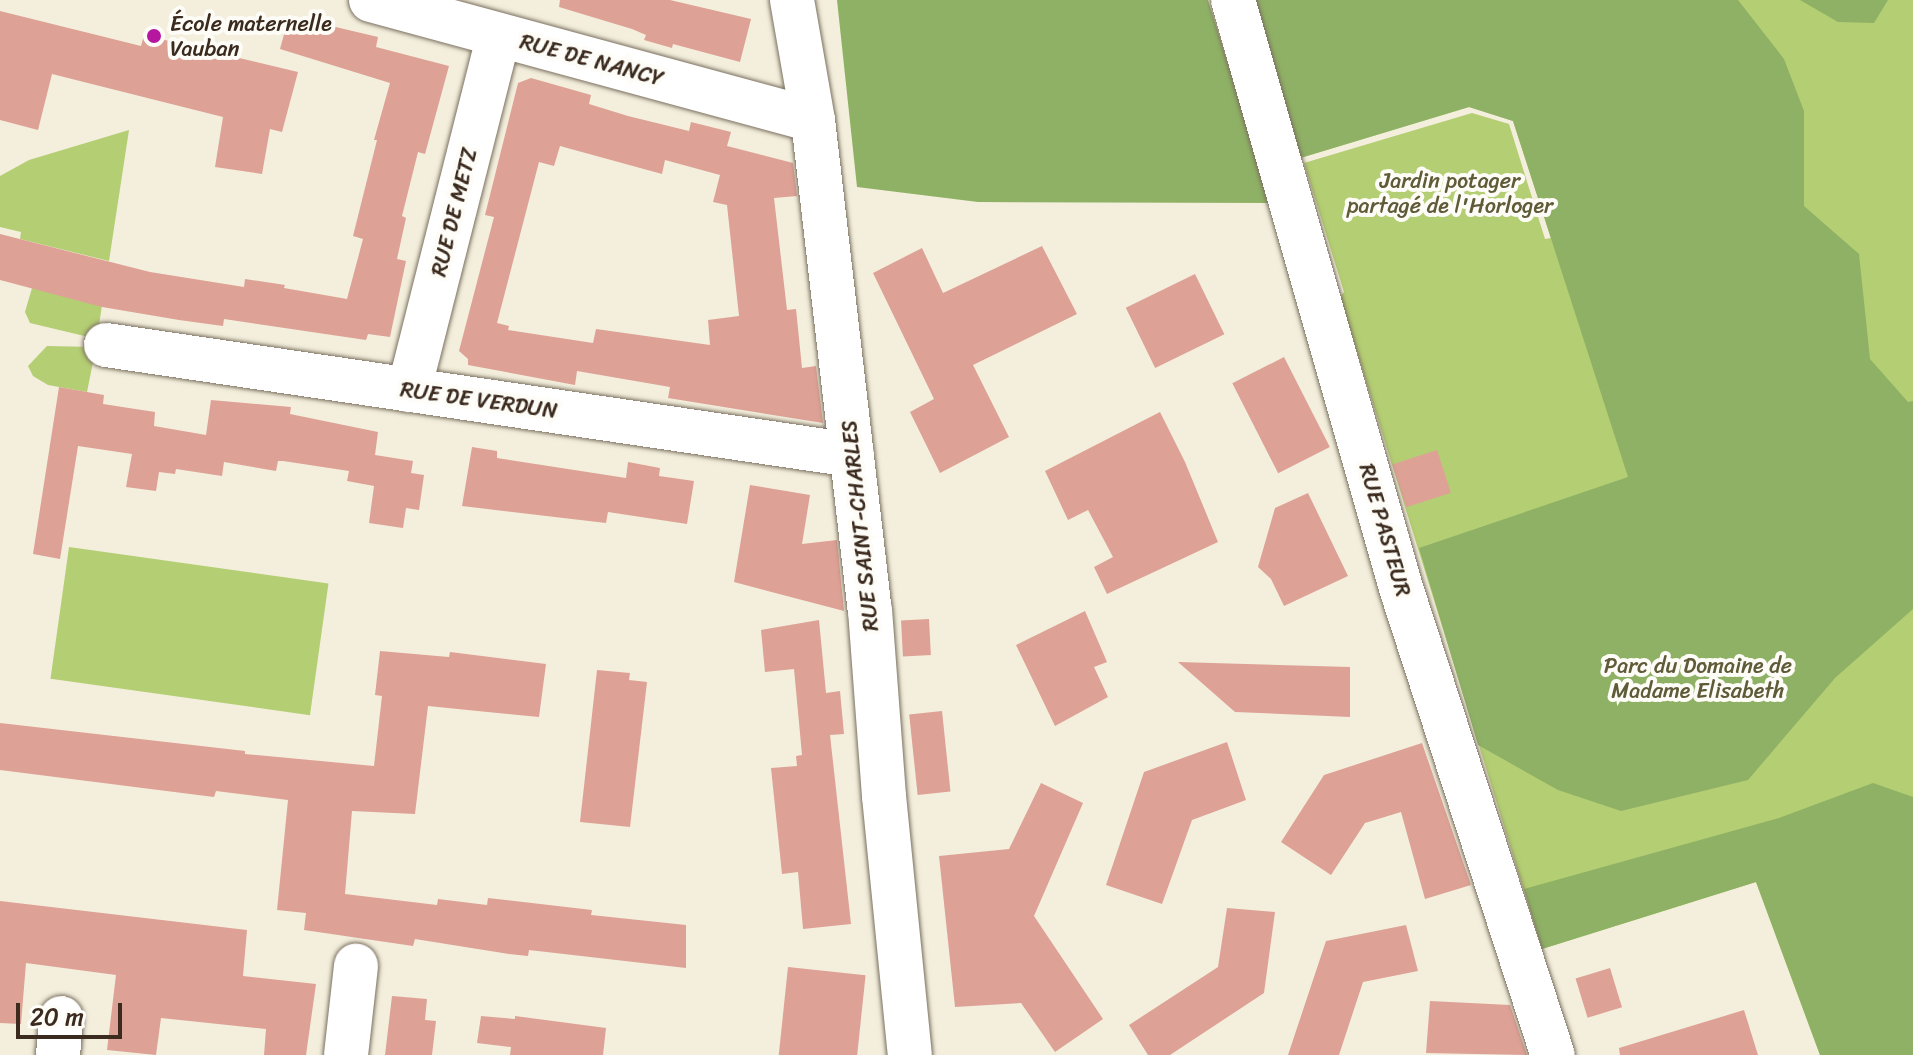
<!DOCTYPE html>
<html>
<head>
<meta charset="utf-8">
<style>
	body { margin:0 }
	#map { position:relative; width:1913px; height:1055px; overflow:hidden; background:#f3efdc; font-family:Sriracha,sans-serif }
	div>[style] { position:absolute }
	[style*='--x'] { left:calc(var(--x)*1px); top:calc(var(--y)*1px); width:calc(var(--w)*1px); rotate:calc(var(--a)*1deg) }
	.green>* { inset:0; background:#b4ce73; transform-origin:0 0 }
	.forest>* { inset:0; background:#8fb165 }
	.building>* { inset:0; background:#dea196; transform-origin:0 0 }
	.roads { filter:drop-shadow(0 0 2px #7b6f60) drop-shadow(0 0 2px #7b6f60) }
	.minor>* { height:44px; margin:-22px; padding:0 22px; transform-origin:22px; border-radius:22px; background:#fff }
	.dots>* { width:22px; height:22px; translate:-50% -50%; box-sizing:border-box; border:4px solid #fdfcf7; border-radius:50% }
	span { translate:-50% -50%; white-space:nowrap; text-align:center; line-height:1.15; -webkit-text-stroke:8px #fdfcf7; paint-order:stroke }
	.poi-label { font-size:22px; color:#3b2a1e }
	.left { translate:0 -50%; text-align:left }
	.street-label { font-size:22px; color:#3b2a1e }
	.park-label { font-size:22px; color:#5f5b38 }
	.scale { position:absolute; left:16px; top:1003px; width:106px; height:36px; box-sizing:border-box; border:4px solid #3b2a1e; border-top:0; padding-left:10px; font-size:24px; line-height:28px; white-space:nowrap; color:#3b2a1e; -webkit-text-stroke:6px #fdfcf7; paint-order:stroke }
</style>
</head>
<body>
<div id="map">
	<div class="green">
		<div style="clip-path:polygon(1248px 0,1913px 0,1913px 1055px,1820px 1055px,1756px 882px,1542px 949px,1340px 297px,1344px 292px,1304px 163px,1472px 113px,1509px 124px,1545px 239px,1551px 238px,1513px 121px,1469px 107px,1297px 159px)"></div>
		<div style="clip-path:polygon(129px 130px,109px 261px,20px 239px,21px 232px,0 227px,0 176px,29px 160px)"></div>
		<div style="clip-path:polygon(32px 288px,102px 305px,97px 339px,30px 323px,25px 312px)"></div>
		<div style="clip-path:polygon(47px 346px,96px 347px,87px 392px,48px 385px,33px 376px,28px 366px)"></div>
		<div style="left:69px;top:547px;width:262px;height:133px;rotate:8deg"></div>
	</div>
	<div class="forest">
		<div style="clip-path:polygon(837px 0,1208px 0,1272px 203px,978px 202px,857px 187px)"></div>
		<div style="clip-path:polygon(1248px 0,1738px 0,1784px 59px,1804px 111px,1804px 206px,1859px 254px,1870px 359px,1908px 402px,1913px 401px,1913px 609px,1835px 678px,1748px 780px,1621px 811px,1558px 790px,1478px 745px,1419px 548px,1628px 477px,1513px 121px,1469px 107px,1297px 159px)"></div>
		<div style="clip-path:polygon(1800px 0,1888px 0,1874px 23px,1838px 22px)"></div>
		<div style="clip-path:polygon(1873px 783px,1913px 797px,1913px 1055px,1820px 1055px,1756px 882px,1542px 949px,1524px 889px,1779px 818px)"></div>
	</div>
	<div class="building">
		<div style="clip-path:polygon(560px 0,670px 0,751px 19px,740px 62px,673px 44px,672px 48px,644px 40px,646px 35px,632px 29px,559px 7px)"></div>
		<div style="clip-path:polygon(0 11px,141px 46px,144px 35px,298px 72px,282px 132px,270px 129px,262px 174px,215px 167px,223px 117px,52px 74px,38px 130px,0 120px)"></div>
		<div style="clip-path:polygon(289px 16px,378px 37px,376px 47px,449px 66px,425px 154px,418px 152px,402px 216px,406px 218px,397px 259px,406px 261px,390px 337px,368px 334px,366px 340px,224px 319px,223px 326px,179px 320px,102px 307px,0 280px,0 234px,150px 272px,244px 287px,245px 279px,285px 285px,284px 288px,347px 299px,363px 239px,353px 236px,377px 140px,374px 140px,390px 83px,280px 49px)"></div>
		<div style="clip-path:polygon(evenodd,531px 78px,591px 95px,589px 104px,628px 116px,689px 131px,691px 122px,731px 132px,727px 146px,793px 163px,797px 196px,774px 198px,787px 310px,796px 309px,802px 368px,816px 366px,823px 423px,668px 398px,670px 387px,577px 371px,575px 385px,468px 365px,468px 359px,459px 351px,494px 217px,485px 215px,518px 83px,531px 78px,560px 146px,662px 174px,665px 160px,720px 175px,713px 202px,727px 205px,739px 316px,708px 320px,710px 345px,596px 329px,593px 343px,508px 330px,509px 326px,497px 323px,539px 162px,554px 166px,560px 146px)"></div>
		<div style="clip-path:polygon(1042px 246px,1077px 314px,973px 365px,1009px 437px,940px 473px,910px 412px,934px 399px,873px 273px,922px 248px,943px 293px)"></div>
		<div style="left:1195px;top:274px;width:67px;height:77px;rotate:64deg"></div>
		<div style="left:1284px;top:357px;width:101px;height:58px;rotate:63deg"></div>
		<div style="clip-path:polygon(59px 387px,104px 395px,103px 404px,155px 412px,154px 426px,206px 435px,211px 400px,291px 407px,290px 414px,378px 432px,375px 455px,413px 461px,411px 473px,424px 475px,419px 510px,406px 508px,403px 528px,369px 523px,374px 486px,347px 481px,349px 471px,283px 461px,278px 461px,276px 471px,224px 462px,222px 476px,176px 469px,175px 474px,159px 472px,156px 491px,126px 487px,132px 454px,78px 446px,60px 559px,33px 554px)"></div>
		<div style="clip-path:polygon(1160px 412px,1185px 462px,1218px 542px,1107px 594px,1094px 567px,1113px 557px,1088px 510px,1068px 520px,1045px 471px)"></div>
		<div style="clip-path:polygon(472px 447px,497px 451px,497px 458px,626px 478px,628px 462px,660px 468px,659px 476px,694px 481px,687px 524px,608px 512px,606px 523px,462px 506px)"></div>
		<div style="left:1437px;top:450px;width:45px;height:47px;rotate:72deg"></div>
		<div style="clip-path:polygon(750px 485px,810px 495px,802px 544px,837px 540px,844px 611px,734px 582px)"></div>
		<div style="clip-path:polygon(1308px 493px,1348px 576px,1284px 606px,1271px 579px,1258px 567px,1275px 508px)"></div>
		<div style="clip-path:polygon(1085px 611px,1107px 662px,1094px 667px,1108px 697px,1055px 726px,1016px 645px)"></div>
		<div style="left:929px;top:619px;width:36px;height:28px;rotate:87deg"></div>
		<div style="clip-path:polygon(819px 620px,826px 693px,840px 691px,844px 734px,830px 735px,851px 924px,803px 929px,798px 872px,782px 874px,771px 768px,797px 766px,796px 756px,802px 755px,794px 669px,765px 672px,761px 630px)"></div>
		<div style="clip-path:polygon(380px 651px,449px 657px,450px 652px,546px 664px,539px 717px,428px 706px,415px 814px,352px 811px,345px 894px,437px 905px,438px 899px,487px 905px,488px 898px,592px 910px,591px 915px,686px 925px,686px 968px,529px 950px,528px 956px,509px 954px,415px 939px,413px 946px,304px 930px,306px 913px,277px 910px,288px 800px,216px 791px,214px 797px,0 770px,0 723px,245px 751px,245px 754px,374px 766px,382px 696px,375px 695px)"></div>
		<div style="clip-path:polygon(1178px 662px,1350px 667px,1350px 717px,1235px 712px)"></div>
		<div style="clip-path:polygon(597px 670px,630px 673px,629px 680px,647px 682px,630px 827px,580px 822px)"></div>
		<div style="left:942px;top:711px;width:81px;height:33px;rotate:84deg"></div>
		<div style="clip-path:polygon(1227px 742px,1246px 800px,1192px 820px,1162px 904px,1106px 885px,1144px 772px)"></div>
		<div style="clip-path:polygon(1422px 743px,1471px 885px,1425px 899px,1401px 812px,1365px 823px,1331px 875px,1281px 842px,1324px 775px)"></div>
		<div style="clip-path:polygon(1041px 783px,1083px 803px,1034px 916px,1103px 1019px,1055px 1052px,1021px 1003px,955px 1007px,939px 856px,1009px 849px)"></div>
		<div style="clip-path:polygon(0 901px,247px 930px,243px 976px,316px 984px,306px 1055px,264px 1055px,266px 1029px,161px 1018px,156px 1055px,107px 1050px,116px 975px,26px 963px,21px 1024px,0 1023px)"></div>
		<div style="clip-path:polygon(1227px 908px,1275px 912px,1264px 993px,1170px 1055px,1148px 1055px,1129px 1025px,1218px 967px)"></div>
		<div style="clip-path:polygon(1406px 925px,1418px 971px,1363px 982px,1339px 1055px,1288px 1055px,1326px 941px)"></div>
		<div style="left:788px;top:967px;width:78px;height:89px;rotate:6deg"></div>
		<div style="left:1610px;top:968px;width:41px;height:36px;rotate:73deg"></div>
		<div style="clip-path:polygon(392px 996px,427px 999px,425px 1020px,436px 1021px,432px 1055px,385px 1055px)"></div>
		<div style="clip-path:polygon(1430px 1001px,1510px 1005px,1527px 1055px,1426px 1053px)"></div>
		<div style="clip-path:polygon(1744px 1010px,1758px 1055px,1620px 1055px,1619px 1048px)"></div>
		<div style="clip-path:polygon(481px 1016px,515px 1019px,515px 1016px,606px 1028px,603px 1055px,510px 1055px,511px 1047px,477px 1043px)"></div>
	</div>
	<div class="roads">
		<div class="minor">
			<div style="--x:371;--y:0;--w:458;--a:15.2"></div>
			<div style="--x:792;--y:0;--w:122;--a:80.1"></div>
			<div style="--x:813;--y:120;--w:493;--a:83.4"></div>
			<div style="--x:870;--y:610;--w:187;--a:85.7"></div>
			<div style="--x:884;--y:796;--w:260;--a:84.3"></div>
			<div style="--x:1233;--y:0;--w:612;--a:74.05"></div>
			<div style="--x:1401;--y:588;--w:491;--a:72"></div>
			<div style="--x:106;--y:345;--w:754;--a:8.39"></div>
			<div style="--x:409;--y:390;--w:366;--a:-75.8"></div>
			<div style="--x:58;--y:1055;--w:37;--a:-85"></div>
			<div style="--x:346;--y:1055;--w:90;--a:-83.6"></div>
		</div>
	</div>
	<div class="dots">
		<div style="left:154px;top:36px;background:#b5179e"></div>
	</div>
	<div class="poi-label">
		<span class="left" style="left:170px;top:36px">École maternelle<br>Vauban</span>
	</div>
	<div class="street-label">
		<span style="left:592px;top:60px;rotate:15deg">RUE DE NANCY</span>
		<span style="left:454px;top:212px;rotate:-76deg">RUE DE METZ</span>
		<span style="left:479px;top:400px;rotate:8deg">RUE DE VERDUN</span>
		<span style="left:860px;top:526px;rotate:-96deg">RUE SAINT-CHARLES</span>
		<span style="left:1385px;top:530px;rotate:74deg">RUE PASTEUR</span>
	</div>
	<div class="park-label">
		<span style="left:1450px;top:193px">Jardin potager<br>partagé de l'Horloger</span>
		<span style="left:1698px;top:678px">Parc du Domaine de<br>Madame Elisabeth</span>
	</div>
	<div class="scale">20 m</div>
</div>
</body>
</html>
